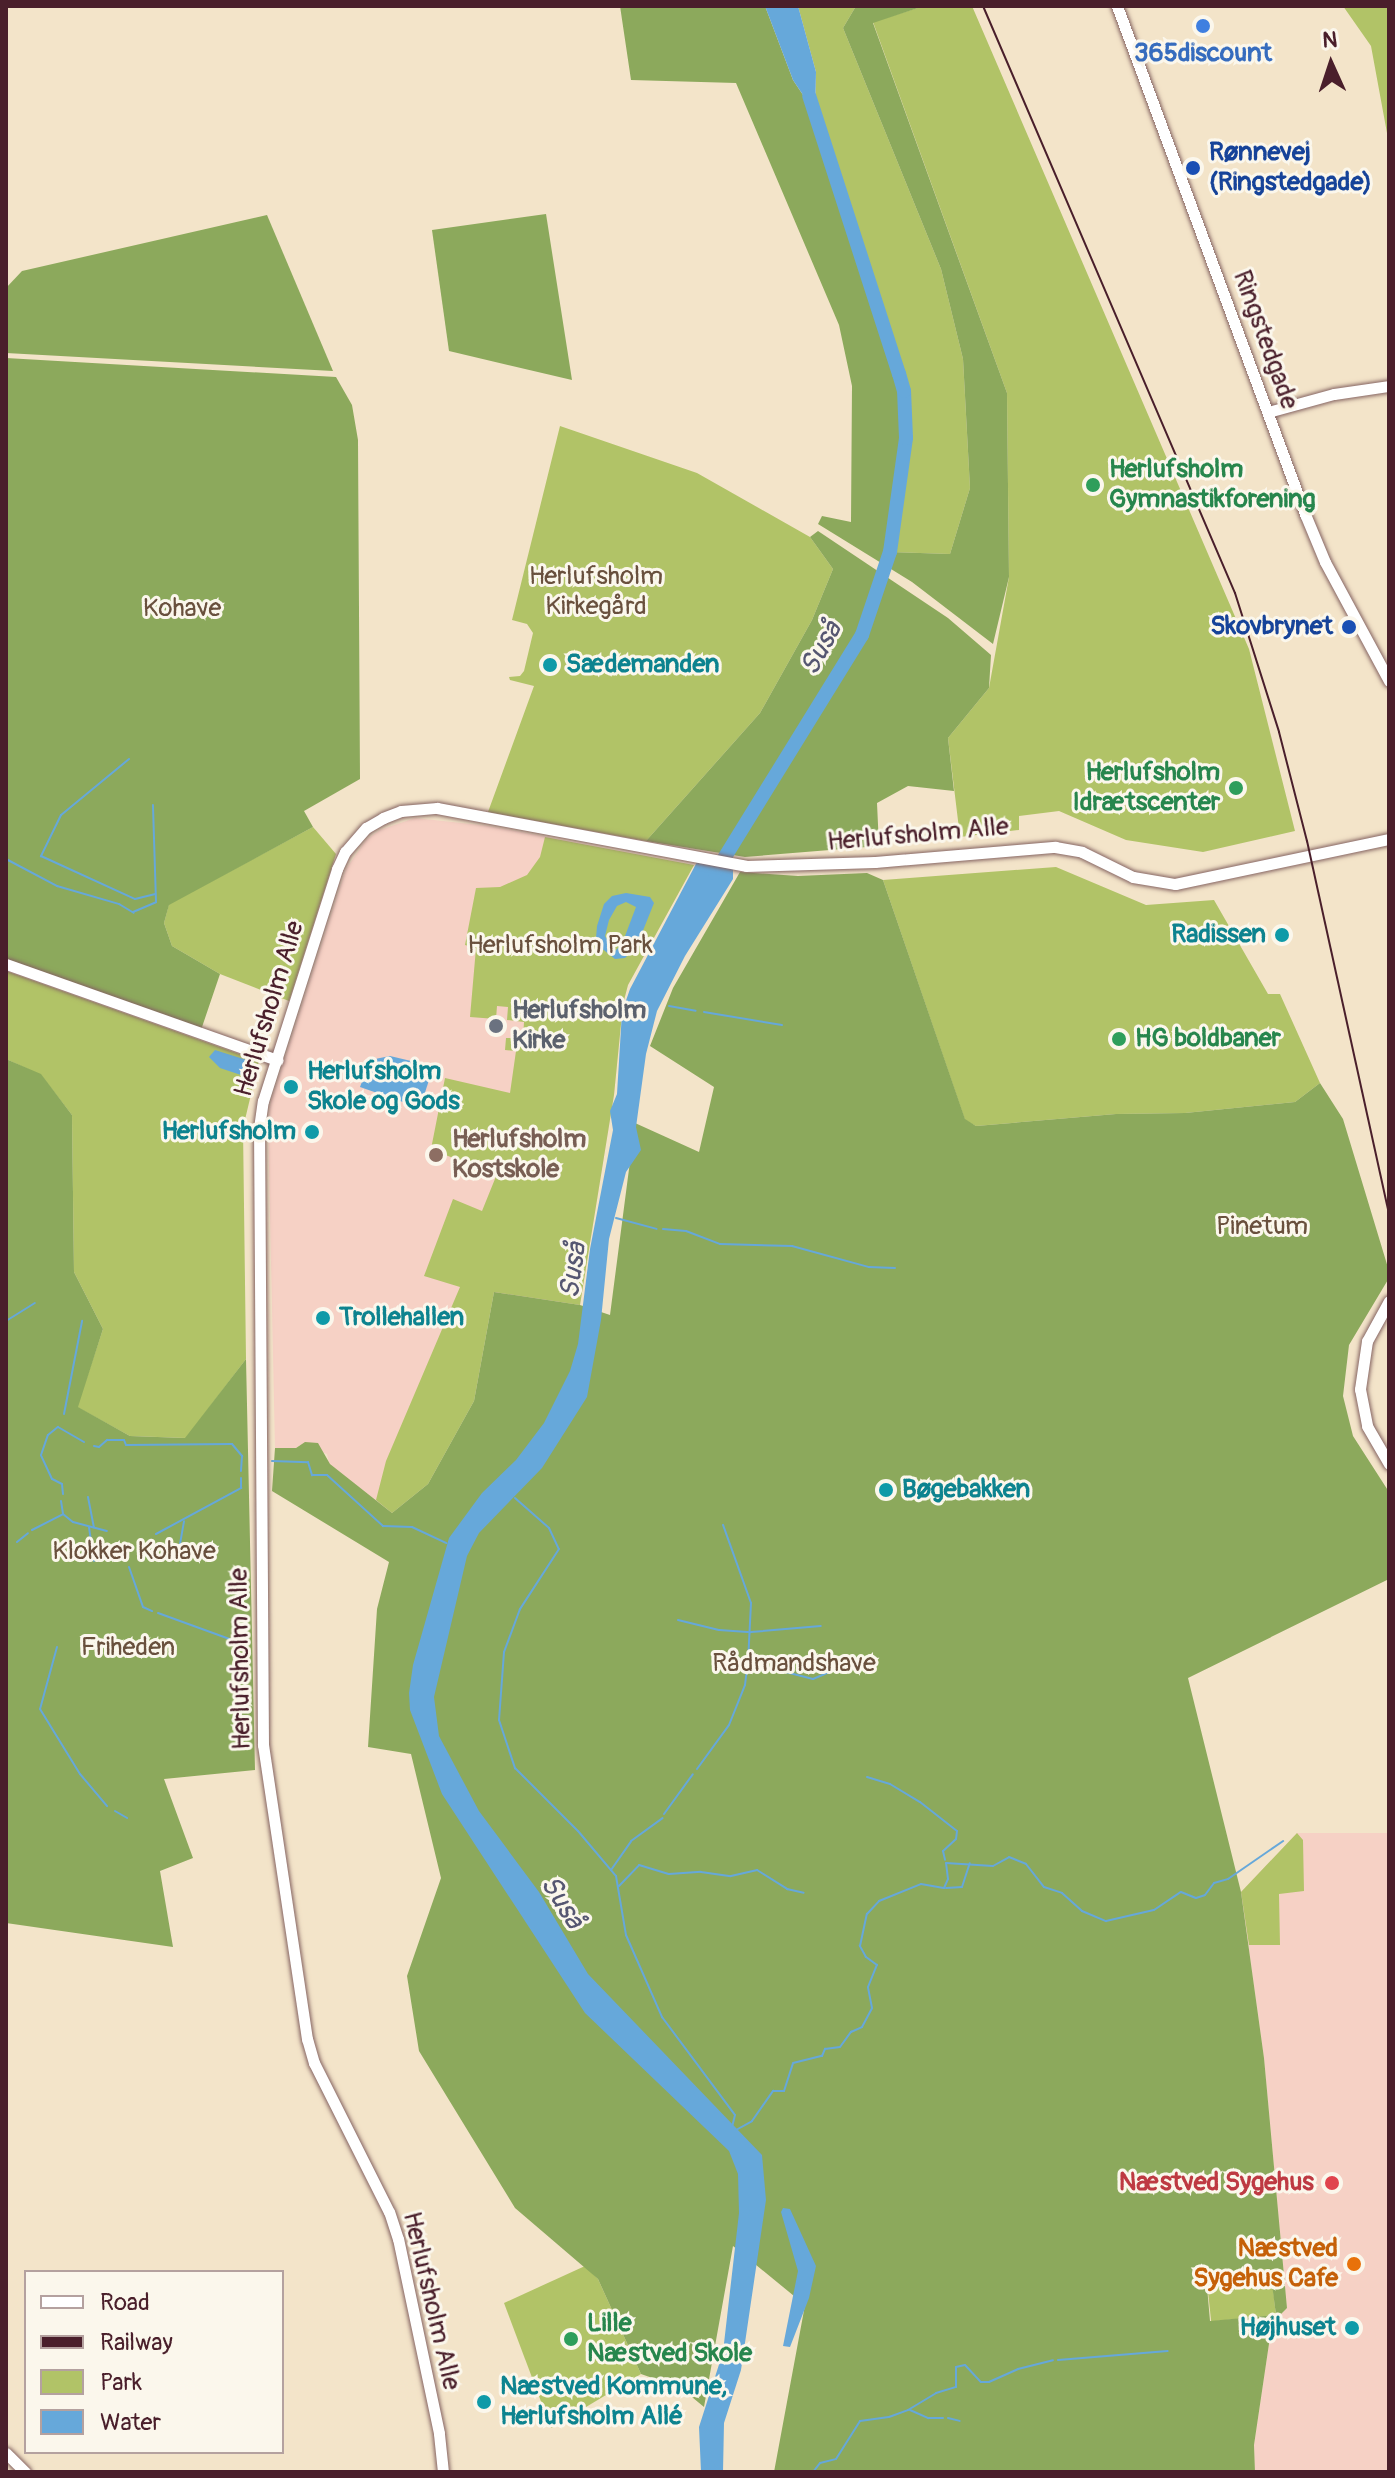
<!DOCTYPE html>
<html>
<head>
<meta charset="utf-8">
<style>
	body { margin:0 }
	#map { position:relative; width:1395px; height:2478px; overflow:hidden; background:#f3e4c9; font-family:Pangolin,sans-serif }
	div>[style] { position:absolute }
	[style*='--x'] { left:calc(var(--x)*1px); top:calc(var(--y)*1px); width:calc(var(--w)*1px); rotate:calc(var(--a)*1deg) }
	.built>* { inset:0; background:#f6d1c5 }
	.green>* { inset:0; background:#b1c367; transform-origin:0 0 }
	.forest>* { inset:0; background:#8ca95c }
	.water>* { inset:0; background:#66a8da }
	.stream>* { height:2px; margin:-1px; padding:0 1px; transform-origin:1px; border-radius:1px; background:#66a8da }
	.river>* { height:14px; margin:-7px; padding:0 7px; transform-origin:7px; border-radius:7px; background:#66a8da }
	.roads { filter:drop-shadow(0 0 2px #856462) drop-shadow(0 0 2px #856462) }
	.secondary>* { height:11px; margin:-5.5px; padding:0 5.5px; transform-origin:5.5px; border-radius:5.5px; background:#fff }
	.rail>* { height:2px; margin:-1px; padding:0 1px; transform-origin:1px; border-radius:1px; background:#4a1f2b }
	.dots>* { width:22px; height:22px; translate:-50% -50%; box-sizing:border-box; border:4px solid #fbf7ec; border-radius:50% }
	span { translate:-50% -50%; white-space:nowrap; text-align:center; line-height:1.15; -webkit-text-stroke:6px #fbf7ec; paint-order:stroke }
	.shop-label { font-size:26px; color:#366cbe; font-weight:700 }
	.transit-label { font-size:26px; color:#164399; font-weight:700 }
	.left { translate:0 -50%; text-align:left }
	.right { translate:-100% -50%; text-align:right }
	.street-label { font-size:26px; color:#4a1f2b }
	.leisure-label { font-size:26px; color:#27864d; font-weight:700 }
	.park-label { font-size:26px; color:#69503d }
	.culture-label { font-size:26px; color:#0d838f; font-weight:700 }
	.worship-label { font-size:26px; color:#5b616d; font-weight:700 }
	.education-label { font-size:26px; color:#785e54; font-weight:700 }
	.health-label { font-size:26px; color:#be3a42; font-weight:700 }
	.food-label { font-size:26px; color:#c56008; font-weight:700 }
	.water-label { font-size:28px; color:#555671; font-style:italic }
	.frame { position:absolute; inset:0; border:8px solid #4a1f2b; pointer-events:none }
	.legend { position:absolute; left:24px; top:2270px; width:260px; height:184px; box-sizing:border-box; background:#fbf7ec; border:2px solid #b4a19f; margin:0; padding:10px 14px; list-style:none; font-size:24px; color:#4a1f2b }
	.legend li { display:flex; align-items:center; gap:16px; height:40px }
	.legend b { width:40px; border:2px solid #b4a19f }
	.north { position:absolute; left:1291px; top:24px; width:80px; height:80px; -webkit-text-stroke:6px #fbf7ec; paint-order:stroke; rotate:357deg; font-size:22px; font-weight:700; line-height:32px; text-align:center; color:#4a1f2b }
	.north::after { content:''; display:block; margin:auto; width:28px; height:36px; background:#4a1f2b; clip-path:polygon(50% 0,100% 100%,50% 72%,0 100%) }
</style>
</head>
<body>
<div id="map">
	<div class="built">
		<div style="clip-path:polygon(415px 818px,489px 826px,694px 865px,628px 985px,623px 1004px,614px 1095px,580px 1305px,494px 1293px,392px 1513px,329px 1464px,327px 1454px,300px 1445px,296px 1448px,275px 1448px,268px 1121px,271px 1101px,346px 869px,366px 840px,380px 830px)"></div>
		<div style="clip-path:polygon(1297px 1833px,1389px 1833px,1389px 2472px,1255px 2472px,1254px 2445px,1270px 2337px,1276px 2319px,1287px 2308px,1264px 2058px,1241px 1892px)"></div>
	</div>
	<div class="green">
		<div style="clip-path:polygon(798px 6px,856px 6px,843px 28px,941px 269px,963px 359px,970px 488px,950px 554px,890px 552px,906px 438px,904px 391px,815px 113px,816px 72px)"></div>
		<div style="clip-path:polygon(924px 6px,972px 6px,1249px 649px,1295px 831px,1203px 852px,1126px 840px,1059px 811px,1019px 816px,1019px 830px,960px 837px,948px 738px,989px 688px,1009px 577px,1007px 393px,873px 22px)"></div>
		<div style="clip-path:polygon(1343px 6px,1389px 6px,1389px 144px,1371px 46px)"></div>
		<div style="clip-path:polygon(560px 426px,697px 473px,810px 537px,833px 569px,812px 620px,760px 713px,646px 841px,488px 812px,534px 686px,510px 680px,509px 677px,520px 676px,524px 671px,533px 633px,527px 624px,512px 620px)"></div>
		<div style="clip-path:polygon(313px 827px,336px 854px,289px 1001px,220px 974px,172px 946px,164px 923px,169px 904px)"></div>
		<div style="clip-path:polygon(545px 837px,694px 865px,628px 985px,623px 1004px,614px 1095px,580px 1305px,494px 1292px,474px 1401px,428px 1484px,392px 1513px,376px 1500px,386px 1461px,460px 1287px,424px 1276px,453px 1199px,482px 1211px,499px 1169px,478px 1160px,475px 1167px,431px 1149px,445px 1078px,510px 1093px,516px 1051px,505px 1050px,506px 1038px,523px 1038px,524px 1022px,507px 1020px,508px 1007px,497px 1006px,496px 1019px,470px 1017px,476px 948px,465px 945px,476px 888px,500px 887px,527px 875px,540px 857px)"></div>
		<div style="clip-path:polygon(1056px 867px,1146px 905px,1214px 900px,1268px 994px,1280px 994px,1320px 1083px,1295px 1102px,1185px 1113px,1116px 1114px,976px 1126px,965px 1120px,883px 880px)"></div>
		<div style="clip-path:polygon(6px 971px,259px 1061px,243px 1128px,246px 1359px,186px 1438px,130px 1436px,77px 1407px,103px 1329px,74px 1272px,72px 1115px,41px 1075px,6px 1059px)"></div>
		<div style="clip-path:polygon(1297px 1833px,1303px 1840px,1304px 1891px,1279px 1894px,1280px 1945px,1249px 1945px,1241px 1892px)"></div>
		<div style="clip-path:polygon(585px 2266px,598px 2279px,641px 2374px,551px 2428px,504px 2303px)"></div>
		<div style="left:1271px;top:2269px;width:46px;height:65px;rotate:84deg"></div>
	</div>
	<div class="forest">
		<div style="clip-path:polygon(620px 6px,765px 6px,793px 80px,815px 113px,904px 391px,906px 438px,890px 552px,950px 554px,970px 488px,963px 359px,941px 269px,843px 28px,856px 6px,924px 6px,873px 23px,1007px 393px,1009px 577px,993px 644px,912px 582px,818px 524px,822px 516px,851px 522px,852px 386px,839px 325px,736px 83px,631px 80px)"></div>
		<div style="clip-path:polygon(546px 214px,572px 380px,449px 351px,432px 230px)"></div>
		<div style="clip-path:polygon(267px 215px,333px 371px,6px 353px,6px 288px,22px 271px)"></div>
		<div style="clip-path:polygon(6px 358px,336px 377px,352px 405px,358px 440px,360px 779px,304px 811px,313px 827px,169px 905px,164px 923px,172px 946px,220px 974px,201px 1030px,6px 959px)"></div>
		<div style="clip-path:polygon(818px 531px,948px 618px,991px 655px,989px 688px,948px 738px,954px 791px,908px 786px,877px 803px,879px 846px,745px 857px,646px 841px,760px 713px,812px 620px,833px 569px,810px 537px)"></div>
		<div style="clip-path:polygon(evenodd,740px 872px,798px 876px,867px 873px,883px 880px,965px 1119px,976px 1126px,1116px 1114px,1185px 1113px,1295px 1102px,1320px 1083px,1343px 1119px,1389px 1271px,1389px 1278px,1349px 1345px,1343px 1396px,1353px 1436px,1389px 1492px,1389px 1579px,1188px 1678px,1241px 1892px,1264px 2058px,1287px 2308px,1276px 2319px,1270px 2337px,1254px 2445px,1255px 2472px,774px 2472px,805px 2305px,733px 2246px,704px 2407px,681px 2388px,641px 2374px,598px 2279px,515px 2208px,419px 2051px,407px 1976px,441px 1878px,411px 1754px,368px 1747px,377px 1609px,389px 1562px,272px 1491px,275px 1448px,296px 1448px,305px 1442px,318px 1443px,330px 1464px,392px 1513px,428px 1484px,474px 1401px,494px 1292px,580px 1305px,610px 1315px,635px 1123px,699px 1152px,714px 1087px,650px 1046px,673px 988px,740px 872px,1270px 2269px,1276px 2315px,1210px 2321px,1206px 2275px,1270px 2269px)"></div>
		<div style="clip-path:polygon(6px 1059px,41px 1074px,72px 1115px,74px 1272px,103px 1329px,78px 1407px,130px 1436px,185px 1438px,246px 1359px,255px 1770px,164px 1779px,193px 1858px,160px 1871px,173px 1947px,6px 1923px)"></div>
	</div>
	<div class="water">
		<div style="clip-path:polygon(765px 6px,798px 6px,816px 72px,815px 113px,793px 80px)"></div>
		<div style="clip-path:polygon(697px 862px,733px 869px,733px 879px,685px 956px,657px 1011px,646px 1054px,636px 1127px,641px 1150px,626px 1172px,609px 1239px,601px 1320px,587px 1397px,542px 1468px,479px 1533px,467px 1556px,434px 1697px,439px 1736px,479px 1811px,539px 1892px,588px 1974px,762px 2155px,766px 2200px,741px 2370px,724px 2423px,723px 2472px,701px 2472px,699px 2427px,723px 2352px,739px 2213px,738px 2174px,729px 2151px,585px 2013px,442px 1794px,410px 1710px,409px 1693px,413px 1665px,449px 1538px,482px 1493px,516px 1460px,544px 1423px,570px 1371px,578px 1344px,590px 1249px,613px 1130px,610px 1111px,617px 1094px,622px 1012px,630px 989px)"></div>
		<div style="clip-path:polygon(evenodd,626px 893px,650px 897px,654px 903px,636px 948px,625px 958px,615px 959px,600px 947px,596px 938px,597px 926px,604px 904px,612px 896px,626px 893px,626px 902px,636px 907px,622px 944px,614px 952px,605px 936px,609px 920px,617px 906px,626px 902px)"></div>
		<div style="clip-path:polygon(215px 1050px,253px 1062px,256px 1065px,254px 1075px,241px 1075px,220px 1068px,209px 1057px)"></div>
		<div style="clip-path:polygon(390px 1056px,428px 1065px,430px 1077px,420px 1108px,360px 1087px,370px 1060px)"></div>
		<div style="clip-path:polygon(783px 2208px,790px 2209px,816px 2266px,809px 2298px,790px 2347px,783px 2346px,798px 2271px,781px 2212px)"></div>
	</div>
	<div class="stream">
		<div style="--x:129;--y:759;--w:88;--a:140.5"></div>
		<div style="--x:61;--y:815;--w:46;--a:116"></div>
		<div style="--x:41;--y:856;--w:103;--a:24.6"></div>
		<div style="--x:135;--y:899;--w:21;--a:-14"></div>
		<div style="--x:6;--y:859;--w:58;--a:27.9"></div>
		<div style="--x:57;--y:886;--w:65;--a:16.2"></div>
		<div style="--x:119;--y:904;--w:17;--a:31"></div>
		<div style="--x:133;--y:912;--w:25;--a:-23"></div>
		<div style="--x:156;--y:902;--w:97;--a:-91.8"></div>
		<div style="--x:669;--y:1006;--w:27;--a:10"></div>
		<div style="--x:704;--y:1012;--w:79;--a:9.5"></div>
		<div style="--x:616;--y:1218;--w:42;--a:15"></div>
		<div style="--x:663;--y:1229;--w:23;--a:5"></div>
		<div style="--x:686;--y:1231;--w:36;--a:21"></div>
		<div style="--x:720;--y:1244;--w:72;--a:1.6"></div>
		<div style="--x:792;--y:1246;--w:80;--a:15.3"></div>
		<div style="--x:869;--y:1267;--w:26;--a:2"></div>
		<div style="--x:6;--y:1321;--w:34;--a:-32"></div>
		<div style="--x:64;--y:1414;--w:95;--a:-79"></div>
		<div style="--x:94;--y:1446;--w:5;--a:11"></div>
		<div style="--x:99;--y:1447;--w:11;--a:-41"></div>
		<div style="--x:107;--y:1440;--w:17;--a:0"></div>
		<div style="--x:124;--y:1440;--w:5;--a:68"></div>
		<div style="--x:126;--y:1445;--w:106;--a:-0.5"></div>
		<div style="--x:232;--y:1444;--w:16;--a:50"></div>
		<div style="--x:242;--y:1456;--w:15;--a:94"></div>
		<div style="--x:272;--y:1461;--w:36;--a:2"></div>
		<div style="--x:308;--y:1462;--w:14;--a:73"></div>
		<div style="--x:312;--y:1475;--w:15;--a:0"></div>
		<div style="--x:327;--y:1475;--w:76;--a:42.3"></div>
		<div style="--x:383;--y:1526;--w:29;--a:2"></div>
		<div style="--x:412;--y:1527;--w:38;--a:25"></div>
		<div style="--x:63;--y:1494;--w:10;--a:-96"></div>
		<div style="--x:62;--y:1484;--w:11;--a:-153"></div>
		<div style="--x:52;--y:1479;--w:26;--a:-115"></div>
		<div style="--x:41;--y:1455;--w:21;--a:-71"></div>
		<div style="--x:48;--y:1435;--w:13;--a:-39"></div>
		<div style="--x:58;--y:1427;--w:30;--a:30"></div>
		<div style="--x:88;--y:1497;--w:31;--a:79"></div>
		<div style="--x:515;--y:1498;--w:45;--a:41.4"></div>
		<div style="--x:549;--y:1528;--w:23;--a:65"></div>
		<div style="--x:559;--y:1549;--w:72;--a:123"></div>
		<div style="--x:520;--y:1609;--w:46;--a:110.4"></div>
		<div style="--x:504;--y:1652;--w:68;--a:94.2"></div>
		<div style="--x:499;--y:1720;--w:51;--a:71.6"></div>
		<div style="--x:515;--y:1768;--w:89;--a:45"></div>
		<div style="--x:578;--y:1831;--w:59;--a:49.8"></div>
		<div style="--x:616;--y:1876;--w:60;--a:80.4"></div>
		<div style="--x:626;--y:1935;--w:90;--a:66.3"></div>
		<div style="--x:662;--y:2017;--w:122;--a:53.3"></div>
		<div style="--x:735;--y:2115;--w:12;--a:104"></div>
		<div style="--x:61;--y:1501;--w:13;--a:81"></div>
		<div style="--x:63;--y:1514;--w:13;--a:39"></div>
		<div style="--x:73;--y:1522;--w:35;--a:15"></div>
		<div style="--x:89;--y:1527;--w:15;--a:82"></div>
		<div style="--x:32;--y:1530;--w:35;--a:-27"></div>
		<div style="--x:156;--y:1534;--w:97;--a:-28.4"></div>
		<div style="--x:241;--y:1488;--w:10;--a:-90"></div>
		<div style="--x:17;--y:1542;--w:14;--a:-39"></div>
		<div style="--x:180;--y:1544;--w:23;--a:-80"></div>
		<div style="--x:92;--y:1548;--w:13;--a:81"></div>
		<div style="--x:129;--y:1567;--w:42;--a:70.7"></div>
		<div style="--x:143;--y:1607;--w:10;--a:24"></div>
		<div style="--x:158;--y:1613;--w:90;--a:20"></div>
		<div style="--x:678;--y:1620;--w:42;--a:13.7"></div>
		<div style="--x:719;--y:1630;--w:32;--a:4"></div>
		<div style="--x:751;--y:1632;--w:70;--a:-4.9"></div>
		<div style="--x:57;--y:1647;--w:64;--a:105.3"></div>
		<div style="--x:40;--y:1709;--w:76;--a:58.4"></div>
		<div style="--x:80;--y:1774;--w:42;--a:49.8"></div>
		<div style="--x:750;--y:1663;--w:65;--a:14.3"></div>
		<div style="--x:813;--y:1679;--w:26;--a:-23"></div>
		<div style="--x:697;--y:1769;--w:54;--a:-54"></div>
		<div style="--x:729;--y:1725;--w:43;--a:-68.2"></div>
		<div style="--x:745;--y:1685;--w:23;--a:-83"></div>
		<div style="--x:748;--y:1662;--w:59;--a:-87.1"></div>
		<div style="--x:751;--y:1603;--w:83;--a:-109.7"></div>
		<div style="--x:867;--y:1777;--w:24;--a:17"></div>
		<div style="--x:890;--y:1784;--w:35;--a:31"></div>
		<div style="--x:920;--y:1802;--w:47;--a:38.1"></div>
		<div style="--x:957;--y:1831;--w:8;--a:97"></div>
		<div style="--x:956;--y:1839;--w:18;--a:137"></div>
		<div style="--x:943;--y:1851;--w:9;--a:77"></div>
		<div style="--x:115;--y:1811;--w:14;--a:30"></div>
		<div style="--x:664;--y:1814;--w:49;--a:-54.1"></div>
		<div style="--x:611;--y:1870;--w:35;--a:-55"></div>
		<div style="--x:631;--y:1841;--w:39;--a:-36"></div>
		<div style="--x:619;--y:1886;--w:29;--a:-46"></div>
		<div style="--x:639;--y:1865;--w:31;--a:17"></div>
		<div style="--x:669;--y:1874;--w:32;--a:-4"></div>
		<div style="--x:701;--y:1872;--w:30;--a:8"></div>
		<div style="--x:731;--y:1876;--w:27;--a:-13"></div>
		<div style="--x:757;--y:1870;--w:36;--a:32"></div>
		<div style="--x:787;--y:1889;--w:17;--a:13"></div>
		<div style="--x:946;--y:1888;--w:16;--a:-4"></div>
		<div style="--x:962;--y:1887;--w:25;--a:-72"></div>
		<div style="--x:736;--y:2130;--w:18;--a:-29"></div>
		<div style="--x:752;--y:2121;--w:37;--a:-55"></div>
		<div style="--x:773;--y:2091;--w:11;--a:0"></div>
		<div style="--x:784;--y:2091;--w:29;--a:-72"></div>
		<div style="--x:793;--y:2063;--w:30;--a:-14"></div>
		<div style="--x:822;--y:2056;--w:8;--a:-67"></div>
		<div style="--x:825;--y:2049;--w:15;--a:-8"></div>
		<div style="--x:840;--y:2047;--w:19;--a:-54"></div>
		<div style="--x:851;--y:2032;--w:12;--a:-24"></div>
		<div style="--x:862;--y:2027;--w:21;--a:-62"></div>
		<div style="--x:872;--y:2008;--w:21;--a:-101"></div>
		<div style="--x:868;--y:1987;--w:24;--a:-68"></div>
		<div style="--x:877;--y:1965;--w:14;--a:-144"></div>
		<div style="--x:866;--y:1957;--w:13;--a:-119"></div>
		<div style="--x:860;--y:1946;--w:33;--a:-78"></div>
		<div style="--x:867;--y:1914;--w:18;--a:-47"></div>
		<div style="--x:879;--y:1901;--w:45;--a:-22"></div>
		<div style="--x:921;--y:1884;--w:23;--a:10"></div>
		<div style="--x:944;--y:1888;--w:10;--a:-66"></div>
		<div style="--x:948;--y:1879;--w:16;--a:-97"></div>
		<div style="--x:946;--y:1863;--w:47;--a:3.7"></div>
		<div style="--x:993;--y:1866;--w:18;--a:-29"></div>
		<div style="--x:1009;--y:1857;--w:18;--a:22"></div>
		<div style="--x:1026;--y:1864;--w:29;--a:52"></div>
		<div style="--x:1044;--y:1887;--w:19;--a:18"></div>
		<div style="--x:1062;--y:1893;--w:27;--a:42"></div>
		<div style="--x:1082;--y:1911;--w:26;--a:23"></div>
		<div style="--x:1106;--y:1921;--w:49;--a:-12.9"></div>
		<div style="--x:1154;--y:1910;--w:32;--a:-34"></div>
		<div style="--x:1181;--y:1892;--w:16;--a:22"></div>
		<div style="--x:1196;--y:1898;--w:9;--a:-18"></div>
		<div style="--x:1205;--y:1895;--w:15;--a:-53"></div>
		<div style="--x:1214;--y:1883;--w:15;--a:-16"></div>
		<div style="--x:1228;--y:1879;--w:67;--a:-34.6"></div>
		<div style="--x:1058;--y:2360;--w:110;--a:-4.7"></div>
		<div style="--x:910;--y:2410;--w:20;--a:24"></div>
		<div style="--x:928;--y:2418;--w:15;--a:0"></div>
		<div style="--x:948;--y:2418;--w:12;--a:14"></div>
		<div style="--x:813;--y:2472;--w:11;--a:-52"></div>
		<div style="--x:820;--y:2463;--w:16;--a:-14"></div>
		<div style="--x:836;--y:2459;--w:45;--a:-57.7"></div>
		<div style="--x:860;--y:2421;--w:29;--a:-8"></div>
		<div style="--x:889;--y:2417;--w:20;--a:-20"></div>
		<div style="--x:908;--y:2410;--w:33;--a:-31"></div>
		<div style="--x:936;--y:2393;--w:21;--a:-17"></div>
		<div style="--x:956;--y:2387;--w:20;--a:-90"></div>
		<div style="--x:956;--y:2367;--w:9;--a:-13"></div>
		<div style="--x:965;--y:2365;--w:23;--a:47"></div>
		<div style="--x:981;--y:2382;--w:8;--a:0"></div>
		<div style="--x:989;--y:2382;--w:32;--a:-24"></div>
		<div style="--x:1018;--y:2369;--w:36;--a:-14"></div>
	</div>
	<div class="river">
		<div style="--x:715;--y:873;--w:280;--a:-58.3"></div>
		<div style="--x:862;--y:635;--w:88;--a:-71.4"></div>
		<div style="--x:890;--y:552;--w:115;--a:-82"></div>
		<div style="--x:906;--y:438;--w:47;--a:-92.4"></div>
		<div style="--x:904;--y:391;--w:18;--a:-106"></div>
		<div style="--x:899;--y:374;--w:292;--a:-107.9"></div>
	</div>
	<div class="roads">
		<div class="secondary">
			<div style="--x:1117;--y:6;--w:542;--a:69.69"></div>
			<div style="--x:1305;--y:514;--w:52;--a:67.4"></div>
			<div style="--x:1325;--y:562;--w:135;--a:61.7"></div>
			<div style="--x:1268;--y:412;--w:68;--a:-15.3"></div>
			<div style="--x:1334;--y:394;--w:56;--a:-8.3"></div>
			<div style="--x:6;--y:964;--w:288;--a:19.5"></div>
			<div style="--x:1389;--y:1301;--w:46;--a:118.8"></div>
			<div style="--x:1367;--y:1341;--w:49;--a:98.3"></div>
			<div style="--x:1360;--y:1389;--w:38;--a:79"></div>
			<div style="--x:1367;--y:1426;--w:44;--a:59.9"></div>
			<div style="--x:6;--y:2453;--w:27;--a:45"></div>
			<div style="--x:443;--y:2472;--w:39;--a:-96"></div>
			<div style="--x:439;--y:2433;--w:198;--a:-101.9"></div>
			<div style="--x:398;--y:2239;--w:28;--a:-108"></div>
			<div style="--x:389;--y:2212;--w:167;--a:-116.7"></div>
			<div style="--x:314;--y:2063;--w:25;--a:-106"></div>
			<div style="--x:307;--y:2039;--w:297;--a:-98.5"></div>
			<div style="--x:263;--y:1745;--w:617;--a:-90.37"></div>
			<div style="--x:259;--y:1128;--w:27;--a:-82"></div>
			<div style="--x:263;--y:1101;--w:244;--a:-72.3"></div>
			<div style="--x:337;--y:869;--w:19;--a:-65"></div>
			<div style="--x:345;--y:852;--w:32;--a:-49"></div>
			<div style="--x:366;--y:828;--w:20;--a:-30"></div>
			<div style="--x:383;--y:818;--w:19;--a:-21"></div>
			<div style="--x:401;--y:811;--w:36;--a:-5"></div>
			<div style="--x:437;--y:808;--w:314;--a:10.6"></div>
			<div style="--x:746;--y:866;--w:129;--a:-1.8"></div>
			<div style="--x:875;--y:862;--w:181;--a:-4.8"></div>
			<div style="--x:1055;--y:847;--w:27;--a:10"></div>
			<div style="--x:1082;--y:852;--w:57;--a:26.1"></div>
			<div style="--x:1133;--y:877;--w:43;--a:9.5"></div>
			<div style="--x:1175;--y:884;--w:219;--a:-11.9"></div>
		</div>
	</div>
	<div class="rail">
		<div style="--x:983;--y:6;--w:639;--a:66.77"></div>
		<div style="--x:1235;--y:593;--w:146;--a:72.4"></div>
		<div style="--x:1279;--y:732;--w:113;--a:75.6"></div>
		<div style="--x:1307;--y:841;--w:383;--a:77.6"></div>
	</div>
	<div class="dots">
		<div style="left:1203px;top:26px;background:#3f7fe0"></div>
		<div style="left:1193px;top:168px;background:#1a4fb4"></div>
		<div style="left:1093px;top:485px;background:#2e9e5b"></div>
		<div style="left:1349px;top:627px;background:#1a4fb4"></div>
		<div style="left:550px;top:665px;background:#0f9aa8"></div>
		<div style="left:1236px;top:788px;background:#2e9e5b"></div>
		<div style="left:1282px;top:935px;background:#0f9aa8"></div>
		<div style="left:496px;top:1026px;background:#6b7280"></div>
		<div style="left:1119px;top:1039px;background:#2e9e5b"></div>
		<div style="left:291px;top:1087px;background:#0f9aa8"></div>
		<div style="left:312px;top:1132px;background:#0f9aa8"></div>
		<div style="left:436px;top:1155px;background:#8d6e63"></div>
		<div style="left:323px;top:1318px;background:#0f9aa8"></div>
		<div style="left:886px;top:1490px;background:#0f9aa8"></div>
		<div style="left:1332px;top:2183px;background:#e0444e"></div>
		<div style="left:1354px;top:2264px;background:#e8710a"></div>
		<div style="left:1352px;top:2328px;background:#0f9aa8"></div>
		<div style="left:571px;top:2339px;background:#2e9e5b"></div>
		<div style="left:484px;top:2402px;background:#0f9aa8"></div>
	</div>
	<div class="shop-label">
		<span style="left:1203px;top:54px">365discount</span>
	</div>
	<div class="transit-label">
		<span class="left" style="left:1209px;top:168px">Rønnevej<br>(Ringstedgade)</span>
		<span class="right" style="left:1333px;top:627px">Skovbrynet</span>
	</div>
	<div class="street-label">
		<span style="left:1265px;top:340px;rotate:70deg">Ringstedgade</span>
		<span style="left:918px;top:835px;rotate:-5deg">Herlufsholm Alle</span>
		<span style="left:270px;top:1009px;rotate:-73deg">Herlufsholm Alle</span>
		<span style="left:241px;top:1659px;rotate:-91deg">Herlufsholm Alle</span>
		<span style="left:431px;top:2301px;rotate:77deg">Herlufsholm Alle</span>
	</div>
	<div class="leisure-label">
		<span class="left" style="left:1109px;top:485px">Herlufsholm<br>Gymnastikforening</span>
		<span class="right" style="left:1220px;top:788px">Herlufsholm<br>Idrætscenter</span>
		<span class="left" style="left:1135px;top:1039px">HG boldbaner</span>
		<span class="left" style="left:587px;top:2339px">Lille<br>Næstved Skole</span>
	</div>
	<div class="park-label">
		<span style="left:596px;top:592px">Herlufsholm<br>Kirkegård</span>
		<span style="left:182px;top:609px">Kohave</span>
		<span style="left:560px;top:946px">Herlufsholm Park</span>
		<span style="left:1262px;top:1227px">Pinetum</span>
		<span style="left:134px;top:1552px">Klokker Kohave</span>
		<span style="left:128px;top:1648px">Friheden</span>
		<span style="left:794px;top:1664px">Rådmandshave</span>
	</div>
	<div class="culture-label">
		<span class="left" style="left:566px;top:665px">Sædemanden</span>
		<span class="right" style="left:1266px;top:935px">Radissen</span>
		<span class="left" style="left:307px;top:1087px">Herlufsholm<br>Skole og Gods</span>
		<span class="right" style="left:296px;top:1132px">Herlufsholm</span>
		<span class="left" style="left:339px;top:1318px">Trollehallen</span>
		<span class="left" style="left:902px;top:1490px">Bøgebakken</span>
		<span class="right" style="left:1336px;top:2328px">Højhuset</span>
		<span class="left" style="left:500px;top:2402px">Næstved Kommune,<br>Herlufsholm Allé</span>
	</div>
	<div class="worship-label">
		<span class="left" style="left:512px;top:1026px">Herlufsholm<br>Kirke</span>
	</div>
	<div class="education-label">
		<span class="left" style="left:452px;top:1155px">Herlufsholm<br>Kostskole</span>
	</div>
	<div class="health-label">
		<span class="right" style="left:1314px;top:2183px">Næstved Sygehus</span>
	</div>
	<div class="food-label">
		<span class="right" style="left:1338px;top:2264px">Næstved<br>Sygehus Cafe</span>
	</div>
	<div class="water-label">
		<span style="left:822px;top:648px;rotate:-61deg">Suså</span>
		<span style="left:574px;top:1270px;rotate:-82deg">Suså</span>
		<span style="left:562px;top:1903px;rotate:58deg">Suså</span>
	</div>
	<div class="frame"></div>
	<ul class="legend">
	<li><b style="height:10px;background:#fff"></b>Road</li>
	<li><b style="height:10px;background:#4a1f2b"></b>Railway</li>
	<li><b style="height:22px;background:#b1c367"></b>Park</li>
	<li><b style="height:22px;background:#66a8da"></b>Water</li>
	</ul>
	<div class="north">N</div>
</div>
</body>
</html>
